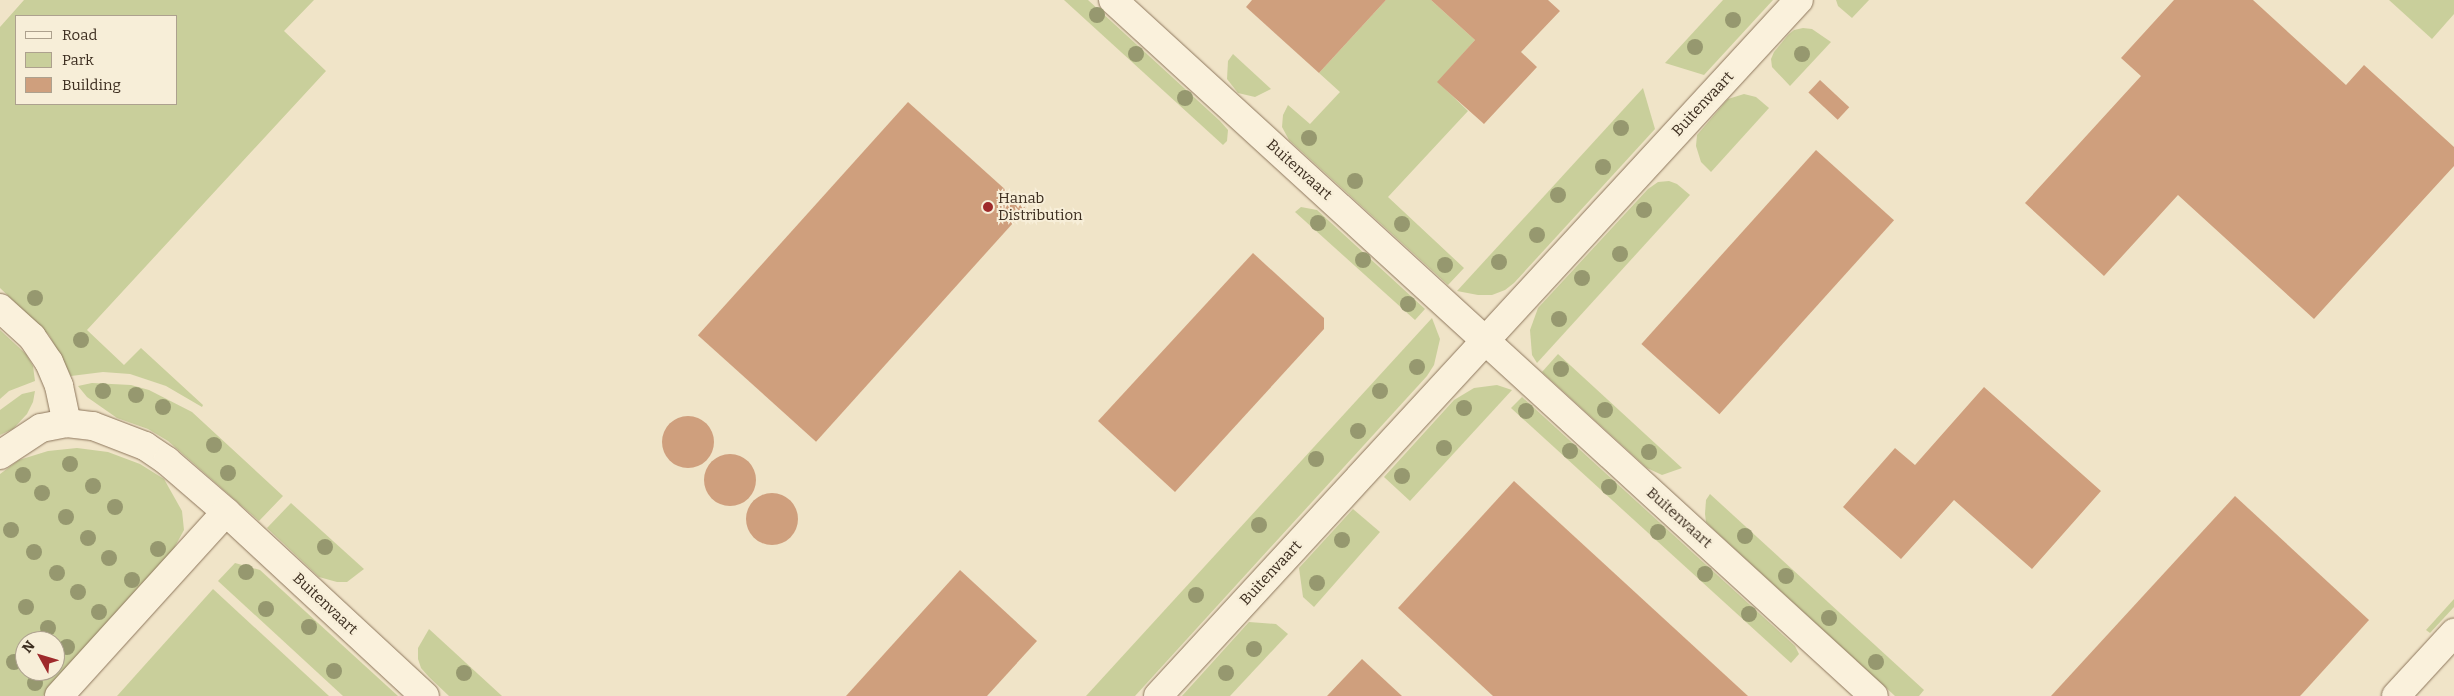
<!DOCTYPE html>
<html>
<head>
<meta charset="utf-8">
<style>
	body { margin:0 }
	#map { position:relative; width:2454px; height:696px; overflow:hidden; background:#f0e4c8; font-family:Bitter,serif }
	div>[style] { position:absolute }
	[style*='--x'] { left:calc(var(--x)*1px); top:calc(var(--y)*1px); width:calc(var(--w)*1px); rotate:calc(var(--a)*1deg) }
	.green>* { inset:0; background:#c9cf9b }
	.building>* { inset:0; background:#cf9f7d; transform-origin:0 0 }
	.round { border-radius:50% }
	.roads { filter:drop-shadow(0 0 1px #8d765c) drop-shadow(0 0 1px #8d765c) }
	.street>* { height:28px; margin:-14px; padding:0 14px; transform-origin:14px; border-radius:14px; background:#faf1dc }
	.trees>* { width:16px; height:16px; margin:-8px; border-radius:50%; background:#96986f }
	.dots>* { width:14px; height:14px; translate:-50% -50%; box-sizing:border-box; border:2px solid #f7eed8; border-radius:50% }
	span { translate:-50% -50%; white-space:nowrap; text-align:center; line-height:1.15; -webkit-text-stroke:4px #f7eed8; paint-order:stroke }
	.street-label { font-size:15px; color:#3d2e20 }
	.poi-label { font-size:15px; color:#3d2e20 }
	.left { translate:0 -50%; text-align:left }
	.legend { position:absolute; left:15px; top:15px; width:162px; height:90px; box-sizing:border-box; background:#f7eed8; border:1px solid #ada18e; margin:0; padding:6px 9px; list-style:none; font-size:15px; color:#3d2e20 }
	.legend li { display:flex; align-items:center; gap:10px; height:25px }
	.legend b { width:25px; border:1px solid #ada18e }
	.north { position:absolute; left:15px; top:631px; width:50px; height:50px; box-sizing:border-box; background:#f7eed8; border:1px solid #ada18e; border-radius:50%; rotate:309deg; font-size:14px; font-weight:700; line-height:20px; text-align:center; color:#3d2e20 }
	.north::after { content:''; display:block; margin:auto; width:18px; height:22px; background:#9e2a2b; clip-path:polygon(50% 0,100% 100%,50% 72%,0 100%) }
</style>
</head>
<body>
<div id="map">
	<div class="green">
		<div style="clip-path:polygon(evenodd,24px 0,314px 0,284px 31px,326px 71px,87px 330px,124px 365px,141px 348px,203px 405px,202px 407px,166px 386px,130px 374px,103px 372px,71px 376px,49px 335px,0 288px,0 27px,24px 0,16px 16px,176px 16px,176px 104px,16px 104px,16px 16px)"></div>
		<div style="clip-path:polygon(1064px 0,1088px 0,1220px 121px,1228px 130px,1227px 141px,1223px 145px)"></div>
		<div style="clip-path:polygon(1386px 0,1431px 0,1475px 40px,1438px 82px,1468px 111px,1388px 197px,1464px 268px,1448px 285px,1289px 140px,1282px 127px,1283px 115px,1288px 105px,1310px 124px,1340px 92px,1319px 73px)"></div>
		<div style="clip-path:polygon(1723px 0,1773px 0,1704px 75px,1665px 63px)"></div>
		<div style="clip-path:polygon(1836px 0,1869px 0,1852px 18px,1838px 6px)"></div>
		<div style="clip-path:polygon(2389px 0,2454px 0,2454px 14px,2432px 39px)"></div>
		<div style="clip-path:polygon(1803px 28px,1812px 29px,1831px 42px,1790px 86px,1772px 67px,1771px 59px,1774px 52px,1788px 35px,1794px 30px)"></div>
		<div style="clip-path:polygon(1233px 54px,1271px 89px,1255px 97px,1238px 93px,1227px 79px,1228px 61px)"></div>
		<div style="clip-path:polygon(1643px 88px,1655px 129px,1514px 283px,1505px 290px,1492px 295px,1478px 295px,1457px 291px)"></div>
		<div style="clip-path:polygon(1744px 94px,1756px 97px,1769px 108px,1711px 172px,1701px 162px,1696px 146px,1697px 135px,1728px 99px)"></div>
		<div style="clip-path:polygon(1669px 181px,1677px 184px,1690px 195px,1537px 363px,1532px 355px,1530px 330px,1538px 308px,1648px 189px,1658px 182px)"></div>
		<div style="clip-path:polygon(1301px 207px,1317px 210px,1425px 309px,1415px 320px,1295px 212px)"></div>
		<div style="clip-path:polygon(1432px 318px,1440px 339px,1434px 365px,1427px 376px,1135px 696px,1086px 696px)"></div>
		<div style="clip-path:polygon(0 330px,26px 354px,33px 366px,35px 381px,9px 391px,0 399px)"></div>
		<div style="clip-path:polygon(1558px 354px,1682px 468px,1662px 475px,1647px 468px,1542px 372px)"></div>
		<div style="clip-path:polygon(92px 383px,131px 385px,149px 390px,192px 412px,283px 496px,259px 521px,168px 441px,148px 429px,117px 418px,87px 397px,78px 386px)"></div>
		<div style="clip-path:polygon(1497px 385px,1512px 390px,1410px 501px,1384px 477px,1454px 400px,1474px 388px)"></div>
		<div style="clip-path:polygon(35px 391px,33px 402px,27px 414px,13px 429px,0 435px,0 410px,22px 394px)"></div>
		<div style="clip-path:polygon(1522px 397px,1795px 646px,1799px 654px,1791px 663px,1511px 408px)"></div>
		<div style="clip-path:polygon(evenodd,77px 448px,108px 452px,140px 464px,164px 479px,182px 511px,184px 530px,168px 559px,43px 696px,0 696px,0 474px,19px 460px,48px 451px,77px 448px,25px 641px,55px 641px,55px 671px,25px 671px,25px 641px)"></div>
		<div style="clip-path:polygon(1710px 494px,1924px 690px,1919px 696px,1895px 696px,1711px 527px,1706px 522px,1705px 514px,1706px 500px)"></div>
		<div style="clip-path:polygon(291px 503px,364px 569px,347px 582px,337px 582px,319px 577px,267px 528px)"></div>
		<div style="clip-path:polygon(1353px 509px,1380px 532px,1314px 607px,1303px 597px,1299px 568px)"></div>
		<div style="clip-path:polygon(235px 563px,260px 570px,398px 696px,343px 696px,218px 581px)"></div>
		<div style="clip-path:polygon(213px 589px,329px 696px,117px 696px)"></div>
		<div style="clip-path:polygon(2454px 599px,2454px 607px,2430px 633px,2426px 630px)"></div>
		<div style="clip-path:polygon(1249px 622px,1276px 624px,1288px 634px,1230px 696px,1182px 696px)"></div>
		<div style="clip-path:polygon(429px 629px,502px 696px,449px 696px,429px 677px,421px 668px,418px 659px,418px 648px)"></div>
	</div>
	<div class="building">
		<div style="clip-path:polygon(1252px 0,1386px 0,1319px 73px,1246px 7px)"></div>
		<div style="clip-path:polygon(1431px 0,1548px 0,1560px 11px,1521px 52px,1537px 67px,1484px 124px,1437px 82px,1475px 40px)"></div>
		<div style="clip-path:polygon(2174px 0,2253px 0,2346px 85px,2364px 65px,2454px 147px,2454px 166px,2314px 319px,2178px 195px,2104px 276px,2025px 203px,2141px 76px,2121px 58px)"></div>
		<div style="left:1820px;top:80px;width:40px;height:17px;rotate:43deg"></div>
		<div style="left:908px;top:102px;width:159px;height:314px;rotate:42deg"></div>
		<div style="left:1816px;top:150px;width:105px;height:261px;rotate:42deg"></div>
		<div style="clip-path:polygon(1253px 253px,1324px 318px,1324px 329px,1175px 492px,1098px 421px)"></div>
		<div style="clip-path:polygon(1984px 387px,2101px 491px,2032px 569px,1954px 500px,1901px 559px,1843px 507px,1895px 448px,1915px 465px)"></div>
		<div class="round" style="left:662px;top:416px;width:52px;height:52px"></div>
		<div class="round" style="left:704px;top:454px;width:52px;height:52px"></div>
		<div style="clip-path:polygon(1514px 481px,1748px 696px,1493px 696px,1398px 608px)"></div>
		<div class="round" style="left:746px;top:493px;width:52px;height:52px"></div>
		<div style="clip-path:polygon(2235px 496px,2369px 620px,2302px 694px,2300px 696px,2051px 696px)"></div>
		<div style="clip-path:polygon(960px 570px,1037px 641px,987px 696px,846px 696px)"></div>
		<div style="clip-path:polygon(1362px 659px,1402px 696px,1327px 696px)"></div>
	</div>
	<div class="roads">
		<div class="street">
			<div style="--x:1113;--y:0;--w:1031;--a:42.45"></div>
			<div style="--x:0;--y:308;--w:43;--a:42.2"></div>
			<div style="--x:32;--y:337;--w:30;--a:56"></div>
			<div style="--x:49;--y:362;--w:26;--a:67"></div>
			<div style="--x:59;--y:386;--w:38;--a:78"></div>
			<div style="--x:0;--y:455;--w:49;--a:-33.4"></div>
			<div style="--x:41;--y:428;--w:26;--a:-11"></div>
			<div style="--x:67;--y:423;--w:26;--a:7"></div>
			<div style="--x:93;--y:426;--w:56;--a:21"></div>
			<div style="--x:145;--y:446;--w:27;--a:34"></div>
			<div style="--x:167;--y:461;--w:78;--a:40.8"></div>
			<div style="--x:226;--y:512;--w:271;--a:42.8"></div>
			<div style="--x:59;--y:696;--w:248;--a:-47.8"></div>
			<div style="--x:1158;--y:696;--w:946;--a:-47.36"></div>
			<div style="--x:2396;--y:696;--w:86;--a:-47.4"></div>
		</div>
	</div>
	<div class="trees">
		<div style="left:1097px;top:15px"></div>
		<div style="left:1733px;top:20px"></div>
		<div style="left:1695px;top:47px"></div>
		<div style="left:1136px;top:54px"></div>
		<div style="left:1802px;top:54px"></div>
		<div style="left:1185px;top:98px"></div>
		<div style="left:1621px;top:128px"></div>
		<div style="left:1309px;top:138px"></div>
		<div style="left:1603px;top:167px"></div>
		<div style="left:1355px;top:181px"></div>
		<div style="left:1558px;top:195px"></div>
		<div style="left:1644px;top:210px"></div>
		<div style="left:1318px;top:223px"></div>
		<div style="left:1402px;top:224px"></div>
		<div style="left:1537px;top:235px"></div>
		<div style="left:1620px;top:254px"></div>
		<div style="left:1363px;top:260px"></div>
		<div style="left:1499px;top:262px"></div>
		<div style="left:1445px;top:265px"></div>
		<div style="left:1582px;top:278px"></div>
		<div style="left:35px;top:298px"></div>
		<div style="left:1408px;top:304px"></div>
		<div style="left:1559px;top:319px"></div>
		<div style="left:81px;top:340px"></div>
		<div style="left:1417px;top:367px"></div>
		<div style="left:1561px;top:369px"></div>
		<div style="left:103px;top:391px"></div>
		<div style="left:1380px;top:391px"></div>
		<div style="left:136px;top:395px"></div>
		<div style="left:163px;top:407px"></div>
		<div style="left:1464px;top:408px"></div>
		<div style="left:1605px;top:410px"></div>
		<div style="left:1526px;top:411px"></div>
		<div style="left:1358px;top:431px"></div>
		<div style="left:214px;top:445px"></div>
		<div style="left:1444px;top:448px"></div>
		<div style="left:1570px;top:451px"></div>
		<div style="left:1649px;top:452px"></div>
		<div style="left:1316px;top:459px"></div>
		<div style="left:70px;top:464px"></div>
		<div style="left:228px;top:473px"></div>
		<div style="left:23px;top:475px"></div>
		<div style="left:1402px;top:476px"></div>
		<div style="left:93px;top:486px"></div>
		<div style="left:1609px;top:487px"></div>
		<div style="left:42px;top:493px"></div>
		<div style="left:115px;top:507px"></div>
		<div style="left:66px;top:517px"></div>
		<div style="left:1259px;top:525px"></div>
		<div style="left:11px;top:530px"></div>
		<div style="left:1658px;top:532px"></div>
		<div style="left:1745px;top:536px"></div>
		<div style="left:88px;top:538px"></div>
		<div style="left:1342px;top:540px"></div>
		<div style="left:325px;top:547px"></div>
		<div style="left:158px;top:549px"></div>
		<div style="left:34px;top:552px"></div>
		<div style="left:109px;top:558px"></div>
		<div style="left:246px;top:572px"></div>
		<div style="left:57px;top:573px"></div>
		<div style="left:1705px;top:574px"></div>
		<div style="left:1786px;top:576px"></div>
		<div style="left:132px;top:580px"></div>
		<div style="left:1317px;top:583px"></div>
		<div style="left:78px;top:592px"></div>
		<div style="left:1196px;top:595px"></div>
		<div style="left:26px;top:607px"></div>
		<div style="left:266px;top:609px"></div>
		<div style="left:99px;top:612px"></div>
		<div style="left:1749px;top:614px"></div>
		<div style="left:1829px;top:618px"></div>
		<div style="left:309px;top:627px"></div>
		<div style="left:48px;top:628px"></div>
		<div style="left:67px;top:647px"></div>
		<div style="left:1254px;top:649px"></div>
		<div style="left:14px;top:662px"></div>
		<div style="left:1876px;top:662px"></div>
		<div style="left:334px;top:671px"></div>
		<div style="left:464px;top:673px"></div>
		<div style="left:1226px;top:673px"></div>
		<div style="left:35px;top:683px"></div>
	</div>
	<div class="dots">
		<div style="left:988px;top:207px;background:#9e2a2b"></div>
	</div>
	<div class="street-label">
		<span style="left:1703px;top:104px;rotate:-47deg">Buitenvaart</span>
		<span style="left:1299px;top:170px;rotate:42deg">Buitenvaart</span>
		<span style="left:1679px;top:518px;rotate:42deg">Buitenvaart</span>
		<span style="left:1271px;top:573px;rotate:-47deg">Buitenvaart</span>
		<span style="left:325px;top:604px;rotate:43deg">Buitenvaart</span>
	</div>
	<div class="poi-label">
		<span class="left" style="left:998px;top:207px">Hanab<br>Distribution</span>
	</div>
	<ul class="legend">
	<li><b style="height:6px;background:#faf1dc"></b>Road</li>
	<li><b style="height:14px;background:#c9cf9b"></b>Park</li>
	<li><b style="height:14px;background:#cf9f7d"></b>Building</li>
	</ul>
	<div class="north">N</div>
</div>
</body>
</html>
